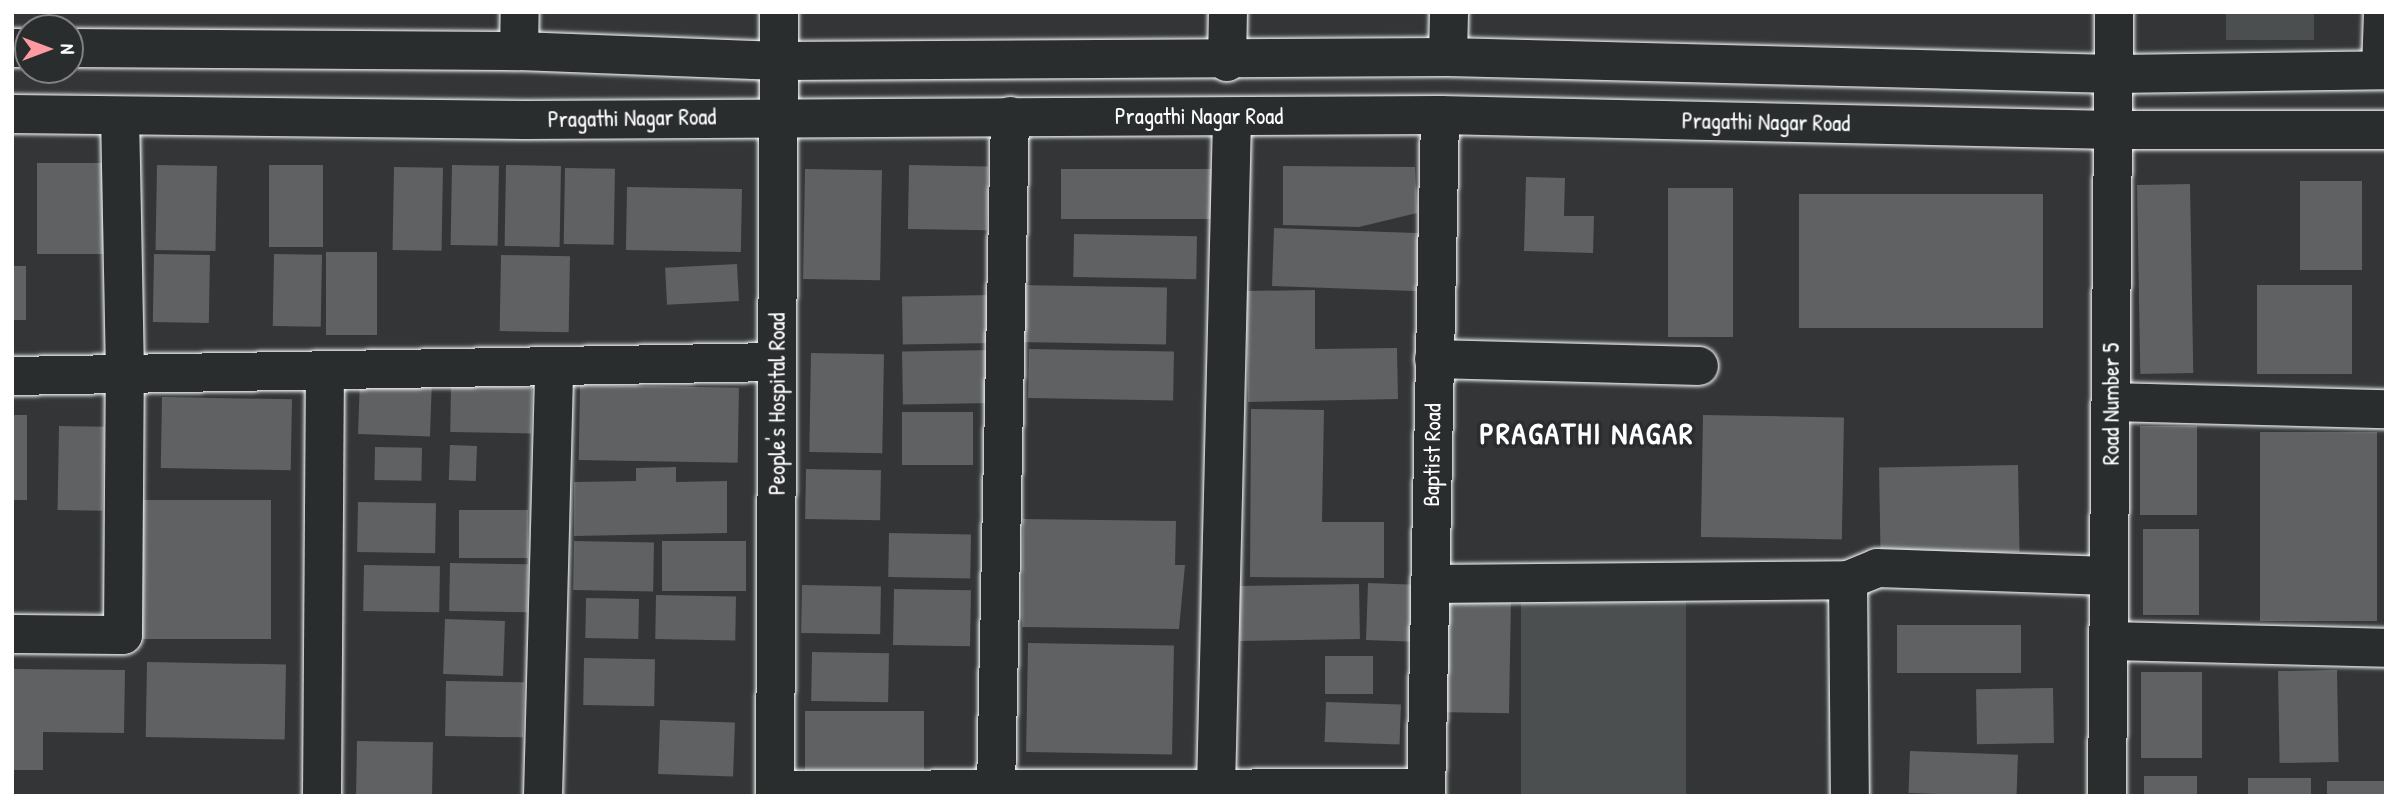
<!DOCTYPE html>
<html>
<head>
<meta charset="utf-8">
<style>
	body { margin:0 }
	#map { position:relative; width:2398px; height:808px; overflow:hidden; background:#333536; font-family:"Patrick Hand",sans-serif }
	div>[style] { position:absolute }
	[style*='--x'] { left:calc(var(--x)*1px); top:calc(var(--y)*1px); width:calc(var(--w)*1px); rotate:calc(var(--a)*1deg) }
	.green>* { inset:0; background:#4c4f50; transform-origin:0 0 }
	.building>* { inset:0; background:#5f6162; transform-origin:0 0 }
	.roads { filter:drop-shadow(0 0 2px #fff) drop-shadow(0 0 2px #fff) }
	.minor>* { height:38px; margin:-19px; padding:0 19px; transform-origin:19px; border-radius:19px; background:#2a2d2e }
	.major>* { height:38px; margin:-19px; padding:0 19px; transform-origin:19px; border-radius:19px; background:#2a2d2e }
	span { translate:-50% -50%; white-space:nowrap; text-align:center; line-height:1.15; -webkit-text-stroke:7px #2a2d2e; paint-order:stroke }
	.street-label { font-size:23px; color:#fff }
	.district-label { font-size:30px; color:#fff; font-weight:700; letter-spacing:2px }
	.frame { position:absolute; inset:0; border:14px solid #fff; pointer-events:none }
	.north { position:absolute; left:14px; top:14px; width:70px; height:70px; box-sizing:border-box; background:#2a2d2e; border:2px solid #7f8182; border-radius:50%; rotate:90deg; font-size:19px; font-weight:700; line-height:28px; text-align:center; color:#fff }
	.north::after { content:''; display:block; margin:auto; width:24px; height:32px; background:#ff9aa2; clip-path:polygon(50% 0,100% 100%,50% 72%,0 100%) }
</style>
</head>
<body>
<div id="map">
	<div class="green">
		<div style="left:2226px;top:12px;width:88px;height:28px"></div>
		<div style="left:1686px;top:594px;width:202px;height:165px;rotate:90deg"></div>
	</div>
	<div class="building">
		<div style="left:37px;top:163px;width:73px;height:91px"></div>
		<div style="left:157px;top:165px;width:60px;height:85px;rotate:1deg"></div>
		<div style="left:269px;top:165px;width:54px;height:82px"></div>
		<div style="left:452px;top:165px;width:47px;height:80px;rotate:1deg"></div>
		<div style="left:506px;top:165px;width:55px;height:81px;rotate:1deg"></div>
		<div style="left:909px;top:165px;width:79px;height:64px;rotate:1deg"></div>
		<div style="clip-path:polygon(1283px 166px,1415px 167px,1417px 213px,1359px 227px,1283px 225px)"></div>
		<div style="left:394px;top:167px;width:49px;height:83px;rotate:1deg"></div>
		<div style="left:565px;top:168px;width:50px;height:76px;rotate:1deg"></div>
		<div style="left:805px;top:169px;width:77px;height:110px;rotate:1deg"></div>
		<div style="left:1061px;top:169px;width:160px;height:50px"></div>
		<div style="clip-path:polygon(1526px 177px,1565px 178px,1564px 216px,1594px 216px,1593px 253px,1524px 251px)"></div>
		<div style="left:2300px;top:181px;width:62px;height:89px"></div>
		<div style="left:2190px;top:184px;width:189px;height:53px;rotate:89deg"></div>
		<div style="left:627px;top:187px;width:115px;height:63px;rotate:1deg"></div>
		<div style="left:1733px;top:188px;width:149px;height:65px;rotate:90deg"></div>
		<div style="left:2043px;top:194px;width:134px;height:244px;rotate:90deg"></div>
		<div style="left:1274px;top:228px;width:156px;height:58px;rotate:2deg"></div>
		<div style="left:1074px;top:234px;width:123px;height:43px;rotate:1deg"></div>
		<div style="left:326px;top:252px;width:51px;height:83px"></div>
		<div style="left:154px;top:254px;width:56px;height:68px;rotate:1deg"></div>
		<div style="left:274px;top:254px;width:48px;height:72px;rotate:1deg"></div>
		<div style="left:501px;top:255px;width:69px;height:76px;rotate:1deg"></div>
		<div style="left:737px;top:264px;width:37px;height:72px;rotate:87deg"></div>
		<div style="left:12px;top:266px;width:14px;height:54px"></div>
		<div style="left:1019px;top:285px;width:148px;height:57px;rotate:1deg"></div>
		<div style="left:2257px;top:285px;width:95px;height:89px"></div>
		<div style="clip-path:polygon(1315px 290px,1315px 349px,1397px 348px,1398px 399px,1248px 402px,1246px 291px)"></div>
		<div style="left:992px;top:295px;width:48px;height:90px;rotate:89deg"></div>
		<div style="left:1029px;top:349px;width:145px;height:49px;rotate:1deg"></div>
		<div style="left:994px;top:350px;width:53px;height:92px;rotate:89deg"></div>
		<div style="left:811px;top:353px;width:73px;height:99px;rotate:1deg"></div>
		<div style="left:360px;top:378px;width:72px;height:56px;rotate:2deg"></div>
		<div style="left:580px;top:385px;width:159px;height:75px;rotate:1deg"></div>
		<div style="left:451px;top:386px;width:81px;height:46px;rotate:1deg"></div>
		<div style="left:162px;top:397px;width:130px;height:71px;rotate:1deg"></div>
		<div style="clip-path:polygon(1251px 409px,1324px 410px,1322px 522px,1384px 522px,1384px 578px,1250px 577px)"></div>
		<div style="left:973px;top:412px;width:53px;height:71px;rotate:90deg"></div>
		<div style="left:12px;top:415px;width:15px;height:85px"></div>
		<div style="left:1703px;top:415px;width:141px;height:122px;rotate:1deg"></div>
		<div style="left:59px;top:426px;width:45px;height:84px;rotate:1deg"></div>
		<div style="left:2140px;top:426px;width:57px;height:89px"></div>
		<div style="left:2260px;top:432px;width:117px;height:189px"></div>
		<div style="left:450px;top:445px;width:27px;height:35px;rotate:2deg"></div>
		<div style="left:375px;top:447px;width:47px;height:33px;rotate:1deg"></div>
		<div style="left:2018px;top:465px;width:87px;height:139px;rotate:89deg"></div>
		<div style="clip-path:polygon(676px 467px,676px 482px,727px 481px,727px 533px,574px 536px,574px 482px,636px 481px,636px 468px)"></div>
		<div style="left:806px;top:469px;width:75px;height:50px;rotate:1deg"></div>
		<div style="left:141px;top:500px;width:130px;height:139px"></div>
		<div style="left:358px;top:502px;width:78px;height:50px;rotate:1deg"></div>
		<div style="left:459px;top:510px;width:69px;height:48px"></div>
		<div style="clip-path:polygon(1023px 519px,1176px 521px,1175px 565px,1185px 565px,1179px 629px,1022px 627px)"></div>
		<div style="left:2143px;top:529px;width:56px;height:86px"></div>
		<div style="left:889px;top:533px;width:82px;height:44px;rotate:1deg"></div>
		<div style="left:574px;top:541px;width:80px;height:49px;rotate:1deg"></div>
		<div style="left:662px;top:541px;width:84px;height:50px"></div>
		<div style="left:450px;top:563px;width:78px;height:48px;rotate:1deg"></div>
		<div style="left:364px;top:565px;width:76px;height:46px;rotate:1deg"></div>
		<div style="left:1368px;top:583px;width:48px;height:57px;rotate:2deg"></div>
		<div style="left:1359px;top:584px;width:55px;height:120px;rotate:89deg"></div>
		<div style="left:802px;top:585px;width:79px;height:48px;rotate:1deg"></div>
		<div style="left:894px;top:589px;width:77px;height:56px;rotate:1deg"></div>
		<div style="left:656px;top:595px;width:80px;height:44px;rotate:1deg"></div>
		<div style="left:1434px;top:597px;width:77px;height:115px;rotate:1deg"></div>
		<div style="left:586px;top:598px;width:53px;height:40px;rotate:1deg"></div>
		<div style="left:445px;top:619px;width:60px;height:55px;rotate:2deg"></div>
		<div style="left:1897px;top:625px;width:124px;height:48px"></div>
		<div style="left:1028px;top:643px;width:146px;height:109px;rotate:1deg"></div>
		<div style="left:812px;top:652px;width:77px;height:49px;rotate:1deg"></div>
		<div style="left:1325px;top:656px;width:48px;height:38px"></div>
		<div style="left:584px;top:658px;width:71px;height:47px;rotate:1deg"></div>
		<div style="left:147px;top:662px;width:139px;height:75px;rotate:1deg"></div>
		<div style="clip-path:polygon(12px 669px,125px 670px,124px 733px,43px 732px,43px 770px,12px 770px)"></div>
		<div style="left:2337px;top:670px;width:92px;height:59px;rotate:89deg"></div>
		<div style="left:2141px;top:672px;width:61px;height:86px"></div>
		<div style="left:446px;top:681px;width:78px;height:55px;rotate:1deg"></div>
		<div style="left:2053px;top:688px;width:55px;height:77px;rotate:89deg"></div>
		<div style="left:1326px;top:702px;width:75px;height:40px;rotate:2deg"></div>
		<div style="left:805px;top:711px;width:119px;height:59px"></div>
		<div style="left:660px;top:720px;width:75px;height:54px;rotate:2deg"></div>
		<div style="left:357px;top:741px;width:76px;height:55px;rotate:1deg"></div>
		<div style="left:1910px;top:751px;width:108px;height:42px;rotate:2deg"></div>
		<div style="left:2197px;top:776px;width:20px;height:53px;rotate:90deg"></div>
		<div style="left:2311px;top:778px;width:18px;height:63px;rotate:90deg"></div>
		<div style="left:2385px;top:781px;width:15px;height:58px;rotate:90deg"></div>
	</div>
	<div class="roads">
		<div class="minor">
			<div style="--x:519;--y:51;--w:39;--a:-89"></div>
			<div style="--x:1448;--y:57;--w:45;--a:-88.7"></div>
			<div style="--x:1227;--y:62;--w:50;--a:-88.9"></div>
			<div style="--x:2381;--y:70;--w:58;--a:-88"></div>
			<div style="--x:1434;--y:359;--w:265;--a:1.5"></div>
			<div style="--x:12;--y:376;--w:765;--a:-1.05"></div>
			<div style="--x:2111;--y:402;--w:275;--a:1.5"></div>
			<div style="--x:1848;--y:580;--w:216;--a:89.5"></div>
			<div style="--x:1430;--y:584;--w:418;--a:-0.5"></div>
			<div style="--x:1848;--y:580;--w:31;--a:-22"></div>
			<div style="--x:1877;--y:568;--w:232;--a:2"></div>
			<div style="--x:12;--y:634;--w:111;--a:0.5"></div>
			<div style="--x:123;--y:635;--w:261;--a:-89.6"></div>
			<div style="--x:125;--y:374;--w:258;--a:-91.1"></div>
			<div style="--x:2109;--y:641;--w:277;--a:1.4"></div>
			<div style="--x:1216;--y:788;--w:671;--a:-88.63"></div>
			<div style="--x:996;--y:789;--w:673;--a:-88.81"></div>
			<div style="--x:775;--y:790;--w:651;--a:-0.18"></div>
			<div style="--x:322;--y:796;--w:426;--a:-89.6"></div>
			<div style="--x:543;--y:796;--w:430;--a:-88.5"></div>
			<div style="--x:775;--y:796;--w:784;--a:-89.71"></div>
			<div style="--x:1426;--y:796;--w:681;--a:-88.82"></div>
			<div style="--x:2107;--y:796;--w:784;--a:-89.49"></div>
		</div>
		<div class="major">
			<div style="--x:12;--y:48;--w:16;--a:0"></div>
			<div style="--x:70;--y:48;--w:449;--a:0.4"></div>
			<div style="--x:519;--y:51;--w:260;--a:2.2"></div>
			<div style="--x:779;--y:61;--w:669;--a:-0.34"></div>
			<div style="--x:1448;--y:57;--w:666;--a:1.46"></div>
			<div style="--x:2114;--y:74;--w:272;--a:-0.8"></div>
			<div style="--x:12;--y:114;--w:513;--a:0.67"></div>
			<div style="--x:525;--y:120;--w:915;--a:-0.31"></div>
			<div style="--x:1440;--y:115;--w:673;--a:1.28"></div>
			<div style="--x:2113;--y:130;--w:273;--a:0"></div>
		</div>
	</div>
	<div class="street-label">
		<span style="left:1199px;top:116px">Pragathi Nagar Road</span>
		<span style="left:632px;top:118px;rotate:-1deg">Pragathi Nagar Road</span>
		<span style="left:1766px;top:122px;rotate:1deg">Pragathi Nagar Road</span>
		<span style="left:777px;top:404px;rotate:-90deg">People's Hospital Road</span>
		<span style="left:2111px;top:404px;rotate:-90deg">Road Number 5</span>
		<span style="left:1432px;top:455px;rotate:-89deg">Baptist Road</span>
	</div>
	<div class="district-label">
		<span style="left:1587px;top:433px">PRAGATHI NAGAR</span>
	</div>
	<div class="frame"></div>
	<div class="north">N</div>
</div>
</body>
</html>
